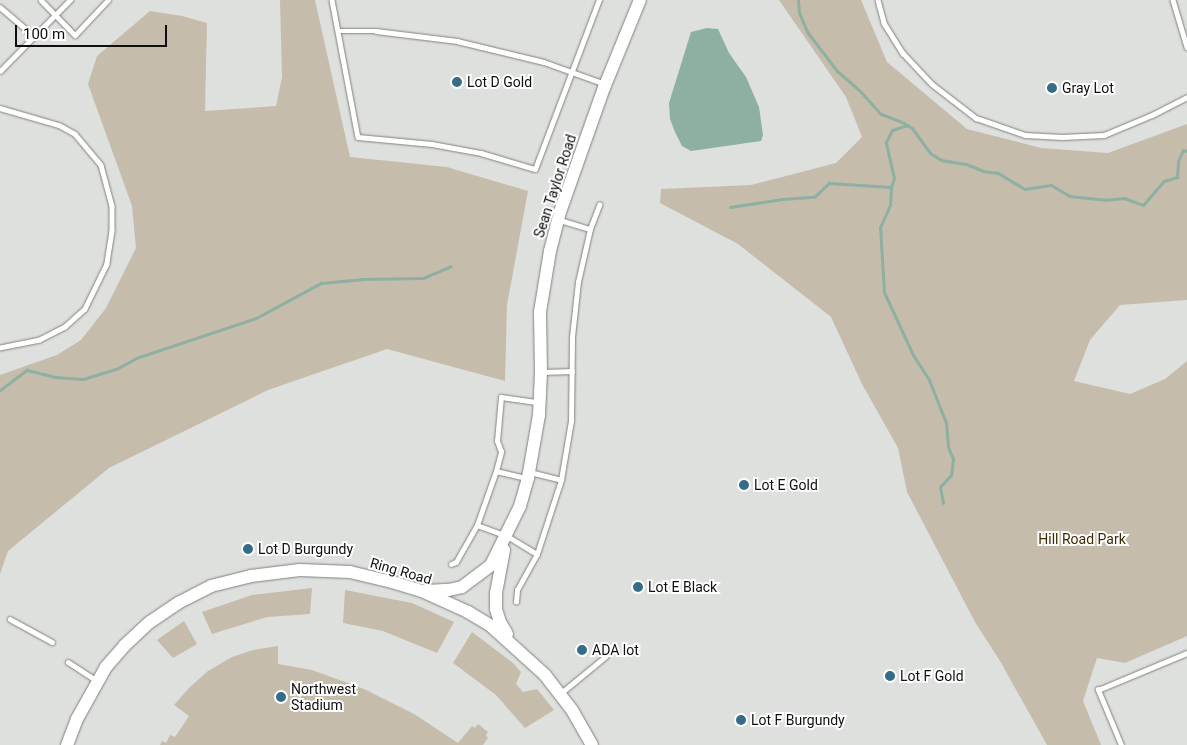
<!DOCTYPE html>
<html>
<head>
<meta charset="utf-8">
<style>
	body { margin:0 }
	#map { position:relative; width:1187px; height:745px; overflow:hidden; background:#dee0dd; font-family:Roboto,sans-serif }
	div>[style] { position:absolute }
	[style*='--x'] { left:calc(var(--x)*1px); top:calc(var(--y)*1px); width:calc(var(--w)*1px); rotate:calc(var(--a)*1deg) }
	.green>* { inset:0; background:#c5bcab }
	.water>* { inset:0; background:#8db0a2 }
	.stream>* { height:3px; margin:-1.5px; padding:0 1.5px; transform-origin:1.5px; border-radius:1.5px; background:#8db0a2 }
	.roads { filter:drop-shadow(0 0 1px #81827f) drop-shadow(0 0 1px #81827f) }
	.lane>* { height:4.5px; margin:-2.25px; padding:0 2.25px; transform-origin:2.25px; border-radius:2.25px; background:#fff }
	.secondary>* { height:12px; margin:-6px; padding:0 6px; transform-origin:6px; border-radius:6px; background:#fff }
	.dots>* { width:14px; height:14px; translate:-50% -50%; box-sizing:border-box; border:2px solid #fff; border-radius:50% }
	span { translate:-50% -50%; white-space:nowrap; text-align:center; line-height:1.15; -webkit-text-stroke:4px #fff; paint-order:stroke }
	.poi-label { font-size:14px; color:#0e0f0e }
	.left { translate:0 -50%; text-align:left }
	.street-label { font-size:14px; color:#0e0f0e }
	.park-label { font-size:14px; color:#3b2a03 }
	.scale { position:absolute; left:15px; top:25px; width:152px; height:22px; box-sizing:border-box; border:2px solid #0e0f0e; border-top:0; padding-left:6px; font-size:15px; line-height:18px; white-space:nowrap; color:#0e0f0e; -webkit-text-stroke:4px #fff; paint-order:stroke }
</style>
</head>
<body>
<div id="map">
	<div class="green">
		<div style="clip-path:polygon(280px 0,315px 0,350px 157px,447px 167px,528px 191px,507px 305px,505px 381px,387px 349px,268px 390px,109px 468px,8px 551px,0 574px,0 375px,57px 355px,81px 340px,106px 308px,136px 248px,132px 206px,88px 84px,97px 56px,150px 11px,182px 16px,207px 23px,205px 111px,276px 106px,282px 77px)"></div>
		<div style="clip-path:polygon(779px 0,861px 0,887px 62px,967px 129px,1041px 148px,1108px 153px,1187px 124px,1187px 300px,1120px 305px,1090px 340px,1074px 381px,1130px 394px,1165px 379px,1187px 361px,1187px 636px,1125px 663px,1097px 658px,1083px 701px,1101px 745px,1047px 745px,1000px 661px,975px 622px,907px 492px,898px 448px,862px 384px,831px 317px,738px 244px,660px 203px,661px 189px,751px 185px,836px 163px,862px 137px,846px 97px)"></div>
		<div style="clip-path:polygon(312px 588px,310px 614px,267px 617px,212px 634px,202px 612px,252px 595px)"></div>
		<div style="clip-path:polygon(345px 590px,412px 603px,454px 622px,437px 653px,383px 631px,343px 623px)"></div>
		<div style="clip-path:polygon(184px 621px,197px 644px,173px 658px,157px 640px)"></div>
		<div style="clip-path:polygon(472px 632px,513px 663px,521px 672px,516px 684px,523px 692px,537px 689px,554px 710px,525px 728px,496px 695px,453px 663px)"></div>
		<div style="clip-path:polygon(278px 646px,278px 664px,312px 670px,364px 689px,414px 714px,458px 743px,472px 726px,475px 728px,478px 724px,488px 732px,486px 735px,488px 738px,483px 745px,160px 745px,162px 741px,166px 743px,170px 735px,175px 737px,189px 716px,174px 705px,189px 688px,208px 671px,232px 657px,253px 650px)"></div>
	</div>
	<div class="water">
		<div style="clip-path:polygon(707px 28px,718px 29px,729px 53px,746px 77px,759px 107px,763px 135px,761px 141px,691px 151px,682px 146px,675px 132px,670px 119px,669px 103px,691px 32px)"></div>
	</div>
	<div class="stream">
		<div style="--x:798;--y:0;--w:13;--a:86"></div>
		<div style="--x:799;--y:13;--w:22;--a:66"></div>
		<div style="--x:808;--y:33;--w:48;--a:52.7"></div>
		<div style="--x:837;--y:71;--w:30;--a:41"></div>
		<div style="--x:860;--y:91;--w:31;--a:48"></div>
		<div style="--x:881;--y:114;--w:22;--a:21"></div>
		<div style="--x:902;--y:122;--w:12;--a:31"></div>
		<div style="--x:912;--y:128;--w:31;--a:54"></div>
		<div style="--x:930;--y:153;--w:13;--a:32"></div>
		<div style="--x:941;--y:160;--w:25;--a:9"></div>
		<div style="--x:966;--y:164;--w:18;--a:22"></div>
		<div style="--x:983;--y:171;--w:15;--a:8"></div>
		<div style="--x:998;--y:173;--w:31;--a:31"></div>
		<div style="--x:1025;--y:189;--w:26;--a:-9"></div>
		<div style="--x:1051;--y:185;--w:21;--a:31"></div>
		<div style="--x:1069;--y:196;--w:36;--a:6"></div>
		<div style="--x:1105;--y:200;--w:19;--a:-6"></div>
		<div style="--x:1124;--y:198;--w:20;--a:20"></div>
		<div style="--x:1143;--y:205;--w:32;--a:-49"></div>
		<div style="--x:1164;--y:181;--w:14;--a:-17"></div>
		<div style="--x:1177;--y:177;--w:16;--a:-86"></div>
		<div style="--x:1178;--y:161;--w:12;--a:-66"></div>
		<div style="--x:1183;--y:150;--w:4;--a:14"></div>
		<div style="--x:891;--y:187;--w:18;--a:93"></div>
		<div style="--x:890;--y:205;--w:24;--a:114"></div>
		<div style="--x:880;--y:227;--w:65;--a:86.5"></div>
		<div style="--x:884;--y:292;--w:69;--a:65.3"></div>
		<div style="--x:913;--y:355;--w:30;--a:57"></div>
		<div style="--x:929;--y:380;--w:46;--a:68.4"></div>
		<div style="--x:946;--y:423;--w:24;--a:85"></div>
		<div style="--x:948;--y:447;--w:13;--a:67"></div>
		<div style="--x:953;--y:459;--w:16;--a:97"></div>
		<div style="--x:951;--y:475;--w:16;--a:133"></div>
		<div style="--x:940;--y:487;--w:16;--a:79"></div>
		<div style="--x:730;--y:207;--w:53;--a:-8.7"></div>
		<div style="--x:782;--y:199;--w:32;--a:-4"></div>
		<div style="--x:814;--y:197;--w:21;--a:-43"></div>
		<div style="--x:829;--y:183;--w:62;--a:3.7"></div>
		<div style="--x:891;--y:187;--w:9;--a:-72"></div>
		<div style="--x:894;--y:178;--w:37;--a:-103"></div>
		<div style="--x:886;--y:142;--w:13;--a:-63"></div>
		<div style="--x:892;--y:130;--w:16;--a:-18"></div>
		<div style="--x:0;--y:390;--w:34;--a:-37"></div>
		<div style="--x:27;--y:370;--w:29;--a:14"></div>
		<div style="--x:55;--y:377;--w:28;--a:4"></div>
		<div style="--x:83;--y:379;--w:34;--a:-17"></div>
		<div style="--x:116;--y:369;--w:26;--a:-28"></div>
		<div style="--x:139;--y:357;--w:123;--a:-18.4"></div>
		<div style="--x:256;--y:318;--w:74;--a:-28.3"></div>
		<div style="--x:321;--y:283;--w:43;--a:-5.3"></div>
		<div style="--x:364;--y:279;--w:59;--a:-1"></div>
		<div style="--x:423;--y:278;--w:30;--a:-23"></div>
	</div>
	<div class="roads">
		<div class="lane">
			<div style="--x:41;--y:0;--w:49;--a:45.8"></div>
			<div style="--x:75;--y:35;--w:48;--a:-46.7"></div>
			<div style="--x:332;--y:0;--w:139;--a:79.3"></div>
			<div style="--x:358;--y:137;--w:74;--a:5.4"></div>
			<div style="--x:432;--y:144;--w:50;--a:10.4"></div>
			<div style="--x:481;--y:153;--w:56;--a:16.5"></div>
			<div style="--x:535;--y:169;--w:181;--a:-69.3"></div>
			<div style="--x:878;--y:0;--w:24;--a:75"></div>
			<div style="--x:884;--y:23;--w:36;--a:58"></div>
			<div style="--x:903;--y:53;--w:42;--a:46.9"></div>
			<div style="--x:932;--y:84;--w:56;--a:37.7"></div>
			<div style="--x:976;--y:118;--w:52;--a:19.1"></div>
			<div style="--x:1025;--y:135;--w:37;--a:3"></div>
			<div style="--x:1062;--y:137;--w:42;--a:-2.7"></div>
			<div style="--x:1104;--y:135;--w:52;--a:-22.6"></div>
			<div style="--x:1152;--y:115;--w:39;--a:-27"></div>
			<div style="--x:1173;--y:0;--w:49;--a:73.4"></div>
			<div style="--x:0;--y:7;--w:45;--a:40.5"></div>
			<div style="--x:338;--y:31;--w:38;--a:0"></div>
			<div style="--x:376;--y:31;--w:82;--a:7"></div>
			<div style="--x:457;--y:41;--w:89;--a:13.6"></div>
			<div style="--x:544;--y:62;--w:65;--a:19.8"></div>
			<div style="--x:0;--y:71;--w:100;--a:-45.4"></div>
			<div style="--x:0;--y:108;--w:61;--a:16.1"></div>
			<div style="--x:59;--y:125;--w:18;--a:29"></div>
			<div style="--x:75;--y:134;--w:40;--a:50"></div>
			<div style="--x:101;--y:165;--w:42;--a:75"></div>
			<div style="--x:112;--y:206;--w:25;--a:90"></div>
			<div style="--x:112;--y:231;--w:33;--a:99"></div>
			<div style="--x:107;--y:264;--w:50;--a:116.1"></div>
			<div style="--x:85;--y:309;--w:27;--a:138"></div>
			<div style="--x:65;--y:327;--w:28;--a:153"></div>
			<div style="--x:40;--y:340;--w:41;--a:168.7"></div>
			<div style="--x:560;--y:220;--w:31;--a:17"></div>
			<div style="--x:543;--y:372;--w:29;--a:-2"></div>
			<div style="--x:496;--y:471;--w:31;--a:13"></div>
			<div style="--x:530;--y:472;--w:32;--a:14"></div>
			<div style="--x:477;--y:525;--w:32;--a:20"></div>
			<div style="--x:507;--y:536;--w:35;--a:31"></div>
			<div style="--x:451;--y:564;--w:5;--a:-22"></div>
			<div style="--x:456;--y:562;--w:43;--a:-60.4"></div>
			<div style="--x:477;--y:525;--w:57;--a:-70.6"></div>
			<div style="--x:496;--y:471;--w:20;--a:-75"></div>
			<div style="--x:501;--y:452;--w:12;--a:-110"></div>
			<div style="--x:497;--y:441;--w:44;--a:-84.8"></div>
			<div style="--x:501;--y:397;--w:37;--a:8"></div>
			<div style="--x:516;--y:602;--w:12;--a:-85"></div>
			<div style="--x:517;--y:590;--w:41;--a:-60.9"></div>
			<div style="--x:537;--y:554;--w:78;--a:-72"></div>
			<div style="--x:561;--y:480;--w:60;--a:-80.4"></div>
			<div style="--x:571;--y:421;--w:84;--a:-89.3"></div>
			<div style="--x:572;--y:337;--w:55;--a:-83.8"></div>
			<div style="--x:578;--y:282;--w:54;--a:-77.2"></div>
			<div style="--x:590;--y:229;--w:26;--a:-69"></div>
			<div style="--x:10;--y:619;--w:48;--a:28.7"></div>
			<div style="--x:68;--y:662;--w:33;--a:33"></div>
			<div style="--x:561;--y:693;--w:58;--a:-39.4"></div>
			<div style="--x:1121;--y:745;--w:60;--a:-112.7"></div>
			<div style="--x:1098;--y:690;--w:96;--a:-22.6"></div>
		</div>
		<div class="secondary">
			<div style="--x:504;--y:550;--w:44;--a:100.5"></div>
			<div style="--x:496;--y:593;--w:16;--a:90"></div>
			<div style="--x:496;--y:609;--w:14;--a:73"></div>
			<div style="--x:500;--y:622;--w:14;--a:60"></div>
			<div style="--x:427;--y:591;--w:22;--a:-3"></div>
			<div style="--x:449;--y:590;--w:13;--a:-13"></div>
			<div style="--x:462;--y:587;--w:36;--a:-37"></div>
			<div style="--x:491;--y:565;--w:66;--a:-63.8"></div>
			<div style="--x:520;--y:506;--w:29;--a:-74"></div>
			<div style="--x:528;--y:478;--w:64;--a:-80.1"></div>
			<div style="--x:539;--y:415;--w:43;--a:-87.3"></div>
			<div style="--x:541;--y:372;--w:60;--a:-91"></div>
			<div style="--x:540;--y:312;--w:62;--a:-80.7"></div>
			<div style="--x:550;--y:251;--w:40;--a:-75.6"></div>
			<div style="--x:560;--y:212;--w:132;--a:-70.5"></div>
			<div style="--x:604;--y:88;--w:95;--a:-67.8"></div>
			<div style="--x:67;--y:745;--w:28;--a:-69"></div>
			<div style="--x:77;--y:719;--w:60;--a:-60.9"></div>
			<div style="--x:106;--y:667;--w:28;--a:-49"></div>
			<div style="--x:124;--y:646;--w:35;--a:-43"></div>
			<div style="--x:150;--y:622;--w:34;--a:-34"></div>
			<div style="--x:178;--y:603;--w:37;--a:-27"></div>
			<div style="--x:211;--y:586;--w:41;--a:-14"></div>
			<div style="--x:251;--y:576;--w:49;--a:-7"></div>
			<div style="--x:300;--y:570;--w:50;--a:2.3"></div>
			<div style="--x:350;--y:572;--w:43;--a:13.4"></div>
			<div style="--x:392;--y:582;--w:31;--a:17"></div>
			<div style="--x:422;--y:591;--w:51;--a:24.5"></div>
			<div style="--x:468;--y:612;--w:27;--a:31"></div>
			<div style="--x:491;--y:626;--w:73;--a:42.2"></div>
			<div style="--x:545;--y:675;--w:44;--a:52.4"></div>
			<div style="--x:572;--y:710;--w:40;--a:60.3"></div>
		</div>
	</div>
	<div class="dots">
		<div style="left:457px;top:82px;background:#356c87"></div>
		<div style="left:1052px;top:88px;background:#356c87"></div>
		<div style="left:744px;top:485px;background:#356c87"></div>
		<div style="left:248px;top:549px;background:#356c87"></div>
		<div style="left:638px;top:587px;background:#356c87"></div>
		<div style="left:582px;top:650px;background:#356c87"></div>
		<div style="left:890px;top:676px;background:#356c87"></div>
		<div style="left:281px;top:697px;background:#356c87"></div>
		<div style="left:741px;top:720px;background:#356c87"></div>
	</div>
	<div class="poi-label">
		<span class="left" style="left:467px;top:82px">Lot D Gold</span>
		<span class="left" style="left:1062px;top:88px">Gray Lot</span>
		<span class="left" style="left:754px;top:485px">Lot E Gold</span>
		<span class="left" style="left:258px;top:549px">Lot D Burgundy</span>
		<span class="left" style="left:648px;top:587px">Lot E Black</span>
		<span class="left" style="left:592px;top:650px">ADA lot</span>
		<span class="left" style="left:900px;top:676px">Lot F Gold</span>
		<span class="left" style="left:291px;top:697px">Northwest<br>Stadium</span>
		<span class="left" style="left:751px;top:720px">Lot F Burgundy</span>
	</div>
	<div class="street-label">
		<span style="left:555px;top:186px;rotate:-72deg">Sean Taylor Road</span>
		<span style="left:401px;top:571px;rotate:16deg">Ring Road</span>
	</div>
	<div class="park-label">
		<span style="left:1082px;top:539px">Hill Road Park</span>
	</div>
	<div class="scale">100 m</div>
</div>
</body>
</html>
